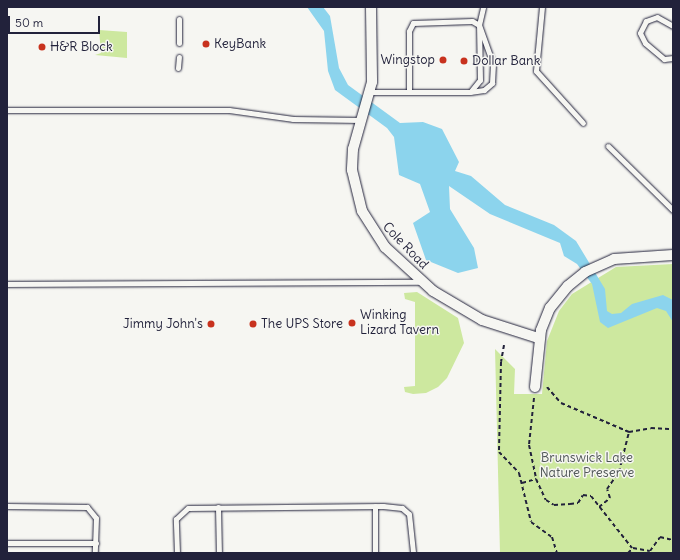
<!DOCTYPE html>
<html>
<head>
<meta charset="utf-8">
<style>
	body { margin:0 }
	#map { position:relative; width:680px; height:560px; overflow:hidden; background:#f6f6f2; font-family:Delius,sans-serif }
	div>[style] { position:absolute }
	[style*='--x'] { left:calc(var(--x)*1px); top:calc(var(--y)*1px); width:calc(var(--w)*1px); rotate:calc(var(--a)*1deg) }
	.green>* { inset:0; background:#cde89f }
	.water>* { inset:0; background:#8cd4ed }
	.path>* { height:2px; margin-top:-1px; transform-origin:0; background:repeating-linear-gradient(90deg,#22223b 0 4px,transparent 0 7px) }
	.roads { filter:drop-shadow(0 0 1px #22223b) drop-shadow(0 0 1px #22223b) }
	.lane>* { height:5px; margin:-2.5px; padding:0 2.5px; transform-origin:2.5px; border-radius:2.5px; background:#f6f6f2 }
	.street>* { height:10px; margin:-5px; padding:0 5px; transform-origin:5px; border-radius:5px; background:#f6f6f2 }
	.dots>* { width:11px; height:11px; translate:-50% -50%; box-sizing:border-box; border:2px solid #f6f6f2; border-radius:50% }
	span { translate:-50% -50%; white-space:nowrap; text-align:center; line-height:1.15; -webkit-text-stroke:3px #f6f6f2; paint-order:stroke }
	.poi-label { font-size:13px; color:#22223b }
	.left { translate:0 -50%; text-align:left }
	.right { translate:-100% -50%; text-align:right }
	.street-label { font-size:13px; color:#22223b }
	.park-label { font-size:13px; color:#4d5454 }
	.frame { position:absolute; inset:0; border:8px solid #22223b; pointer-events:none }
	.scale { position:absolute; left:8px; top:16px; width:92px; height:18px; box-sizing:border-box; border:2px solid #22223b; border-top:0; padding-left:5px; font-size:12px; line-height:14px; white-space:nowrap; color:#22223b; -webkit-text-stroke:3px #f6f6f2; paint-order:stroke }
</style>
</head>
<body>
<div id="map">
	<div class="green">
		<div style="clip-path:polygon(99px 30px,127px 32px,127px 58px,95px 55px,101px 53px)"></div>
		<div style="clip-path:polygon(673px 264px,673px 553px,500px 553px,495px 349px,515px 369px,514px 394px,542px 394px,547px 341px,559px 311px,572px 294px,616px 267px)"></div>
		<div style="clip-path:polygon(417px 292px,458px 318px,464px 343px,447px 378px,438px 387px,426px 393px,413px 394px,405px 392px,404px 387px,415px 386px,415px 302px,405px 299px,404px 293px)"></div>
	</div>
	<div class="water">
		<div style="clip-path:polygon(307px 7px,323px 7px,330px 16px,339px 68px,348px 85px,400px 123px,423px 122px,442px 129px,459px 162px,455px 171px,471px 176px,505px 205px,554px 225px,576px 241px,605px 289px,607px 311px,612px 314px,621px 313px,632px 304px,663px 295px,673px 300px,673px 322px,666px 311px,657px 308px,608px 328px,600px 322px,592px 284px,577px 264px,564px 256px,560px 243px,490px 214px,449px 186px,450px 209px,474px 248px,478px 268px,458px 273px,426px 260px,413px 223px,430px 212px,420px 184px,399px 175px,394px 137px,387px 128px,335px 90px,328px 71px,324px 31px)"></div>
	</div>
	<div class="path">
		<div style="--x:504;--y:345;--w:17;--a:100"></div>
		<div style="--x:501;--y:362;--w:90;--a:91.3"></div>
		<div style="--x:499;--y:452;--w:29;--a:46"></div>
		<div style="--x:519;--y:473;--w:50;--a:76.2"></div>
		<div style="--x:531;--y:522;--w:26;--a:36"></div>
		<div style="--x:552;--y:537;--w:17;--a:73"></div>
		<div style="--x:547;--y:387;--w:21;--a:49"></div>
		<div style="--x:561;--y:403;--w:74;--a:23.1"></div>
		<div style="--x:629;--y:432;--w:22;--a:-10"></div>
		<div style="--x:651;--y:428;--w:22;--a:3"></div>
		<div style="--x:534;--y:398;--w:47;--a:96.1"></div>
		<div style="--x:529;--y:445;--w:35;--a:78"></div>
		<div style="--x:536;--y:479;--w:23;--a:65"></div>
		<div style="--x:546;--y:500;--w:9;--a:32"></div>
		<div style="--x:554;--y:505;--w:16;--a:-4"></div>
		<div style="--x:570;--y:504;--w:8;--a:-7"></div>
		<div style="--x:578;--y:503;--w:9;--a:-58"></div>
		<div style="--x:583;--y:495;--w:8;--a:7"></div>
		<div style="--x:591;--y:496;--w:66;--a:51.7"></div>
		<div style="--x:522;--y:483;--w:15;--a:-16"></div>
		<div style="--x:599;--y:507;--w:14;--a:-39"></div>
		<div style="--x:610;--y:498;--w:9;--a:-108"></div>
		<div style="--x:607;--y:489;--w:21;--a:-55"></div>
		<div style="--x:619;--y:472;--w:41;--a:-76"></div>
		<div style="--x:628;--y:553;--w:7;--a:-45"></div>
		<div style="--x:633;--y:548;--w:17;--a:10"></div>
		<div style="--x:650;--y:551;--w:17;--a:-54"></div>
		<div style="--x:660;--y:537;--w:13;--a:13"></div>
	</div>
	<div class="roads">
		<div class="lane">
			<div style="--x:542;--y:7;--w:64;--a:95.4"></div>
			<div style="--x:536;--y:71;--w:70;--a:47.9"></div>
			<div style="--x:179;--y:19;--w:24;--a:90"></div>
			<div style="--x:673;--y:26;--w:18;--a:-151"></div>
			<div style="--x:657;--y:17;--w:12;--a:160"></div>
			<div style="--x:646;--y:21;--w:13;--a:117"></div>
			<div style="--x:640;--y:33;--w:11;--a:63"></div>
			<div style="--x:645;--y:43;--w:25;--a:40"></div>
			<div style="--x:664;--y:59;--w:9;--a:-6"></div>
			<div style="--x:178;--y:68;--w:11;--a:-85"></div>
			<div style="--x:471;--y:91;--w:14;--a:-51"></div>
			<div style="--x:480;--y:80;--w:55;--a:-91"></div>
			<div style="--x:479;--y:25;--w:18;--a:-77"></div>
			<div style="--x:370;--y:92;--w:100;--a:0"></div>
			<div style="--x:470;--y:92;--w:14;--a:-8"></div>
			<div style="--x:484;--y:90;--w:11;--a:-41"></div>
			<div style="--x:492;--y:83;--w:19;--a:-87"></div>
			<div style="--x:493;--y:64;--w:41;--a:-109.7"></div>
			<div style="--x:479;--y:25;--w:8;--a:-150"></div>
			<div style="--x:472;--y:21;--w:59;--a:178.1"></div>
			<div style="--x:413;--y:23;--w:9;--a:117"></div>
			<div style="--x:409;--y:31;--w:61;--a:90"></div>
			<div style="--x:7;--y:110;--w:222;--a:0"></div>
			<div style="--x:229;--y:110;--w:65;--a:8"></div>
			<div style="--x:293;--y:119;--w:68;--a:0.8"></div>
			<div style="--x:608;--y:146;--w:91;--a:44.6"></div>
			<div style="--x:7;--y:284;--w:415;--a:-0.3"></div>
			<div style="--x:7;--y:506;--w:80;--a:0.7"></div>
			<div style="--x:87;--y:507;--w:14;--a:51"></div>
			<div style="--x:96;--y:518;--w:35;--a:92"></div>
			<div style="--x:218;--y:507;--w:46;--a:88.8"></div>
			<div style="--x:7;--y:543;--w:89;--a:0"></div>
			<div style="--x:177;--y:553;--w:34;--a:-92"></div>
			<div style="--x:176;--y:519;--w:16;--a:-43"></div>
			<div style="--x:188;--y:508;--w:195;--a:-0.6"></div>
			<div style="--x:383;--y:506;--w:19;--a:6"></div>
			<div style="--x:402;--y:508;--w:9;--a:41"></div>
			<div style="--x:409;--y:514;--w:39;--a:84"></div>
			<div style="--x:375;--y:553;--w:47;--a:-90"></div>
		</div>
		<div class="street">
			<div style="--x:371;--y:7;--w:75;--a:89.2"></div>
			<div style="--x:372;--y:82;--w:70;--a:105.8"></div>
			<div style="--x:353;--y:149;--w:21;--a:93"></div>
			<div style="--x:352;--y:170;--w:42;--a:76.3"></div>
			<div style="--x:362;--y:211;--w:43;--a:57.4"></div>
			<div style="--x:385;--y:247;--w:65;--a:42.5"></div>
			<div style="--x:433;--y:291;--w:57;--a:30.6"></div>
			<div style="--x:482;--y:320;--w:59;--a:17.8"></div>
			<div style="--x:535;--y:387;--w:57;--a:-84"></div>
			<div style="--x:541;--y:330;--w:24;--a:-68"></div>
			<div style="--x:550;--y:308;--w:28;--a:-51"></div>
			<div style="--x:568;--y:286;--w:22;--a:-39"></div>
			<div style="--x:585;--y:272;--w:32;--a:-24"></div>
			<div style="--x:614;--y:259;--w:59;--a:-3.9"></div>
		</div>
	</div>
	<div class="dots">
		<div style="left:206px;top:44px;background:#c8321e"></div>
		<div style="left:42px;top:47px;background:#c8321e"></div>
		<div style="left:443px;top:60px;background:#c8321e"></div>
		<div style="left:464px;top:61px;background:#c8321e"></div>
		<div style="left:352px;top:323px;background:#c8321e"></div>
		<div style="left:211px;top:324px;background:#c8321e"></div>
		<div style="left:253px;top:324px;background:#c8321e"></div>
	</div>
	<div class="poi-label">
		<span class="left" style="left:214px;top:44px">KeyBank</span>
		<span class="left" style="left:50px;top:47px">H&amp;R Block</span>
		<span class="right" style="left:435px;top:60px">Wingstop</span>
		<span class="left" style="left:472px;top:61px">Dollar Bank</span>
		<span class="left" style="left:360px;top:323px">Winking<br>Lizard Tavern</span>
		<span class="right" style="left:203px;top:324px">Jimmy John's</span>
		<span class="left" style="left:261px;top:324px">The UPS Store</span>
	</div>
	<div class="street-label">
		<span style="left:405px;top:246px;rotate:46deg">Cole Road</span>
	</div>
	<div class="park-label">
		<span style="left:587px;top:466px">Brunswick Lake<br>Nature Preserve</span>
	</div>
	<div class="frame"></div>
	<div class="scale">50 m</div>
</div>
</body>
</html>
